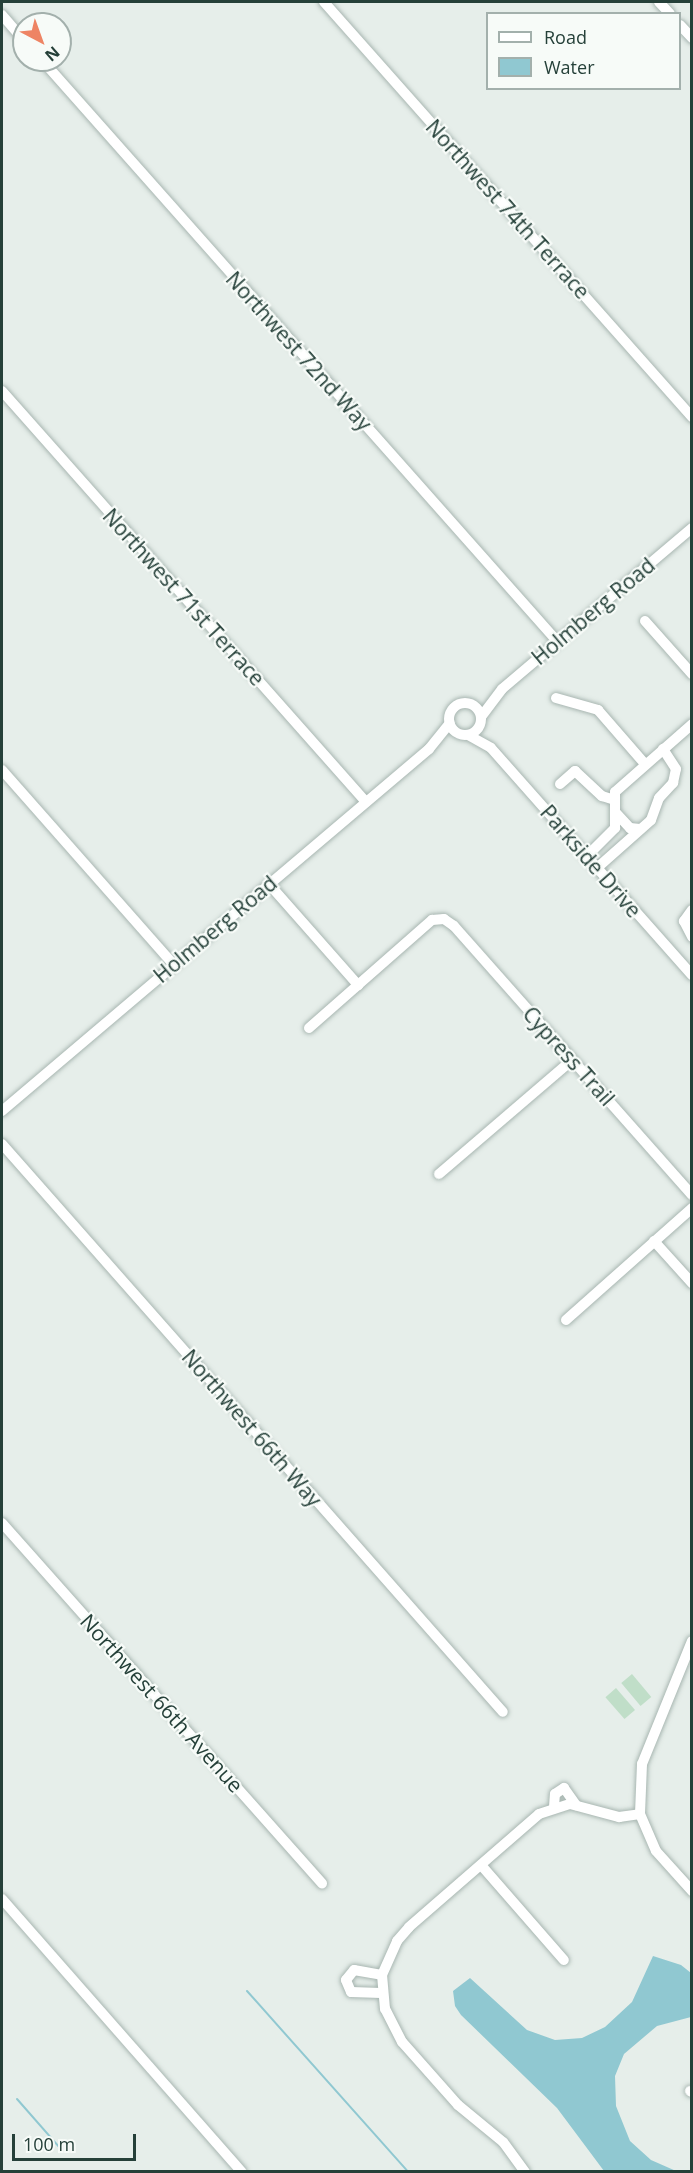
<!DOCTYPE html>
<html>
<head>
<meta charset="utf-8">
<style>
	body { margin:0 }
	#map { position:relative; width:693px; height:2173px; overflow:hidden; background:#e6eeea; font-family:"Open Sans",sans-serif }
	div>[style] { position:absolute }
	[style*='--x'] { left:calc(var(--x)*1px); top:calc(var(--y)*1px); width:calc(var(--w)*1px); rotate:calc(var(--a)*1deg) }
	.green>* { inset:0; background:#c0dec8; transform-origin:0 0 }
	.water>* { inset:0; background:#90c8d1 }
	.stream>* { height:2px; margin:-1px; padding:0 1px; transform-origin:1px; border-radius:1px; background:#90c8d1 }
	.roads { filter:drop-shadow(0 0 2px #a8b6b1) drop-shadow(0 0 2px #a8b6b1) }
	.minor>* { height:10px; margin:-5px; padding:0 5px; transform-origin:5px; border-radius:5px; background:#fff }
	.minor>.ring { margin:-5px; padding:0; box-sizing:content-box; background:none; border:10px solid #fff; border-radius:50% }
	span { translate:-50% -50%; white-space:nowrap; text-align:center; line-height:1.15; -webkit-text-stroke:4.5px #f7fbf8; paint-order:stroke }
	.street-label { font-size:21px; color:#254039 }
	.frame { position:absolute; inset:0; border:3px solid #254039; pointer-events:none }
	.legend { position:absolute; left:486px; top:12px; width:195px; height:78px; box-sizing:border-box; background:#f7fbf8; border:2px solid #a3b0ac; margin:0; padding:8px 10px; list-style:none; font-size:18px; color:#254039 }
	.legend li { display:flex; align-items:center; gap:12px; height:30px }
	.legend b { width:30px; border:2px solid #a3b0ac }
	.north { position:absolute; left:12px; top:12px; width:60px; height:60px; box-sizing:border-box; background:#f7fbf8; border:2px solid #a3b0ac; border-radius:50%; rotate:139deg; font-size:16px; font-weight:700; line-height:24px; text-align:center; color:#254039 }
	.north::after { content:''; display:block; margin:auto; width:21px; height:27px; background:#ee8464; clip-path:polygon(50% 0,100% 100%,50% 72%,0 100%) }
	.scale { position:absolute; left:12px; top:2134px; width:124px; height:27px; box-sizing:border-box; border:3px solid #254039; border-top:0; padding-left:8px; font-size:18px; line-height:21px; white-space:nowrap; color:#254039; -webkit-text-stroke:4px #f7fbf8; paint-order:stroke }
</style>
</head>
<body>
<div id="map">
	<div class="green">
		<div style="left:632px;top:1674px;width:30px;height:14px;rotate:50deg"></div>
		<div style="left:616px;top:1688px;width:29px;height:14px;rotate:49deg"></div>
	</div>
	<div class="water">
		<div style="clip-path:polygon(653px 1956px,681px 1965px,691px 1973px,691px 2017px,657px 2026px,624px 2054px,615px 2076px,616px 2106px,630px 2141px,651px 2160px,676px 2171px,604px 2171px,557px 2108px,461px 2015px,455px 2006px,453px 1991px,470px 1978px,527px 2030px,555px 2040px,582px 2038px,605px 2027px,632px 2002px)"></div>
	</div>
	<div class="stream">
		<div style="--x:247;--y:1991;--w:242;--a:48.3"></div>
		<div style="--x:17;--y:2099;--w:65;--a:48.7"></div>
	</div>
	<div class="roads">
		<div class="minor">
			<div style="--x:324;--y:2;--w:555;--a:48.44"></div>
			<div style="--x:659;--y:2;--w:16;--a:47"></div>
			<div style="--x:2;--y:15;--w:33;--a:49"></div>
			<div style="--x:680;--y:25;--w:18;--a:47"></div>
			<div style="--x:42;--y:60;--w:776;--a:48.45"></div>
			<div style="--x:2;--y:391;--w:549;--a:48.47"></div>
			<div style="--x:645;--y:621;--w:71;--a:48.4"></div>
			<div style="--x:556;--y:698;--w:44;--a:15.9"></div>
			<div style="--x:598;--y:710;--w:72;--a:49"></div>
			<div class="ring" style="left:449px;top:703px;width:22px;height:22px"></div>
			<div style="--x:481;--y:717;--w:35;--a:-53"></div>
			<div style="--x:502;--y:689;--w:249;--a:-40.3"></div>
			<div style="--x:468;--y:735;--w:26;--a:29"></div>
			<div style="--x:491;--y:748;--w:303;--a:48.5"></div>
			<div style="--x:2;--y:770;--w:259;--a:48.6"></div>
			<div style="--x:560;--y:784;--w:20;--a:-41"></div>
			<div style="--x:575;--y:771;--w:37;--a:43"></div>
			<div style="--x:602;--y:796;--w:10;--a:17"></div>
			<div style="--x:616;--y:813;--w:21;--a:47"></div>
			<div style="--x:630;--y:828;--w:10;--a:6"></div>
			<div style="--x:587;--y:856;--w:40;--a:-45"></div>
			<div style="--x:615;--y:828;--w:36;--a:-90"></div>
			<div style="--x:615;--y:792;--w:103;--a:-41.4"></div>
			<div style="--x:597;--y:868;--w:72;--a:-41.6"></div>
			<div style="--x:651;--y:820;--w:23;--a:-70"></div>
			<div style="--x:659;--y:798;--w:21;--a:-47"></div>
			<div style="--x:673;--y:783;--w:14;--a:-78"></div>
			<div style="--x:676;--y:769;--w:24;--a:-123"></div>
			<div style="--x:269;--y:884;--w:135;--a:48.6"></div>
			<div style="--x:692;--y:910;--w:14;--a:126"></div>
			<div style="--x:684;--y:921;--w:18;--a:63"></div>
			<div style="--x:309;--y:1028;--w:164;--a:-41.3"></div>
			<div style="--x:432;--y:920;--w:12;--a:-5"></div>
			<div style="--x:444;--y:919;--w:12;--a:35"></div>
			<div style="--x:454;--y:926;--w:359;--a:48.5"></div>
			<div style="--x:2;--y:1111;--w:560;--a:-40.29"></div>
			<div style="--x:429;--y:749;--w:33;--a:-51"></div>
			<div style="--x:2;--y:1144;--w:757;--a:48.59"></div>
			<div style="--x:439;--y:1174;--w:175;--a:-40.6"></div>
			<div style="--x:654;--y:1241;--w:57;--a:47.9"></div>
			<div style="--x:566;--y:1320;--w:169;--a:-41.6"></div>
			<div style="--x:2;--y:1523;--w:482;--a:48.4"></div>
			<div style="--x:692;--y:1641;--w:133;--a:112.1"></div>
			<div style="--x:642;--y:1764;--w:50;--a:92.3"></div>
			<div style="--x:640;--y:1814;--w:40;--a:66.6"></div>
			<div style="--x:656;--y:1851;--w:54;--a:48"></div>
			<div style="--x:554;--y:1807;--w:13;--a:-86"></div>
			<div style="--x:555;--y:1794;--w:11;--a:-34"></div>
			<div style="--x:564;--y:1788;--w:21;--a:55"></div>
			<div style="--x:481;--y:1865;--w:126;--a:48.9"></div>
			<div style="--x:2;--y:1899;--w:363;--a:48.7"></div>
			<div style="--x:381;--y:1993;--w:30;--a:-178"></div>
			<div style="--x:351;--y:1992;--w:13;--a:-113"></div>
			<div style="--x:346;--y:1980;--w:13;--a:-51"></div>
			<div style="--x:354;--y:1970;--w:28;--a:10"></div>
			<div style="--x:690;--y:2091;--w:2;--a:27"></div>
			<div style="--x:525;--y:2172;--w:37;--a:-126"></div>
			<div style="--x:503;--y:2142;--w:58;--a:-140.6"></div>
			<div style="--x:458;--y:2105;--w:84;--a:-131.6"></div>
			<div style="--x:402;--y:2042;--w:37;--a:-117"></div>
			<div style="--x:385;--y:2009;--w:34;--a:-95"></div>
			<div style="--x:382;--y:1975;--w:37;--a:-66"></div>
			<div style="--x:397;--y:1941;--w:18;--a:-49"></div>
			<div style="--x:409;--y:1927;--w:172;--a:-41"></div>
			<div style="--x:539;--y:1814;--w:33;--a:-18"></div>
			<div style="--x:570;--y:1804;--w:51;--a:14.9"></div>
			<div style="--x:619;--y:1817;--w:21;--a:-8"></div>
		</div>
	</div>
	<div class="street-label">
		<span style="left:508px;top:209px;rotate:48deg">Northwest 74th Terrace</span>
		<span style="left:299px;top:351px;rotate:48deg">Northwest 72nd Way</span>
		<span style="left:184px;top:597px;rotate:48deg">Northwest 71st Terrace</span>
		<span style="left:593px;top:611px;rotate:-40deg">Holmberg Road</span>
		<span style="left:591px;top:861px;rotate:49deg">Parkside Drive</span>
		<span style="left:215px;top:929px;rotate:-40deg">Holmberg Road</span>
		<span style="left:569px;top:1056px;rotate:48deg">Cypress Trail</span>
		<span style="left:252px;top:1428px;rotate:49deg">Northwest 66th Way</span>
		<span style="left:162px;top:1703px;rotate:48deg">Northwest 66th Avenue</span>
	</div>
	<div class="frame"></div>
	<ul class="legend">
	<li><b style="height:8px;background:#fff"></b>Road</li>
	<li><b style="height:16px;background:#90c8d1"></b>Water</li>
	</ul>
	<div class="north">N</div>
	<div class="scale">100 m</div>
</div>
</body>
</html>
